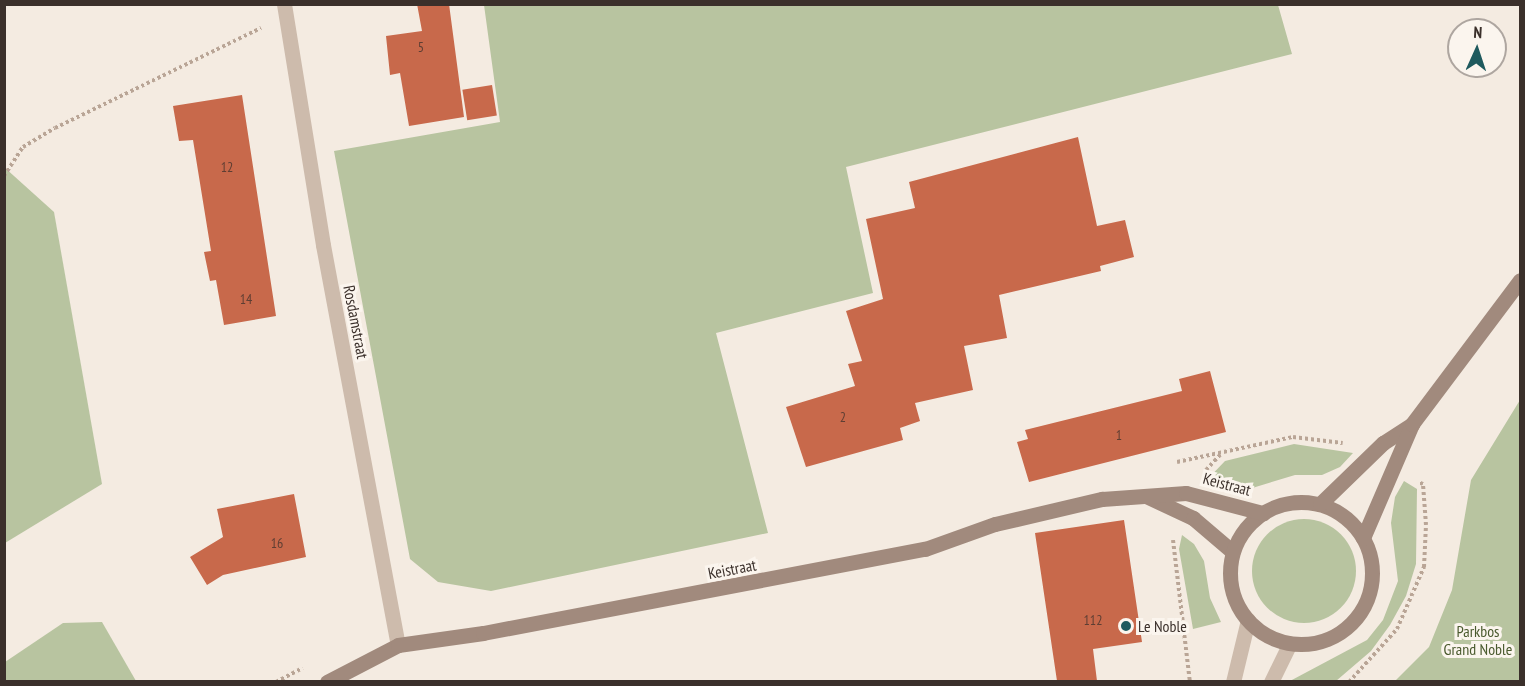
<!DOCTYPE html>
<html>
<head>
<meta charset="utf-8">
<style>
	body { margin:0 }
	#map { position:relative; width:1525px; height:686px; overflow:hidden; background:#f4ebe1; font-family:"PT Sans Narrow",sans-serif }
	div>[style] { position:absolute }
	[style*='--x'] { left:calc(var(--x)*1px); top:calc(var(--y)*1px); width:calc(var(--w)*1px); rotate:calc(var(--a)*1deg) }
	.green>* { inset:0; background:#b8c4a0 }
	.round { border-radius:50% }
	.building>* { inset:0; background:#c8694b; transform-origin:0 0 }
	.path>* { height:4px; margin-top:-2px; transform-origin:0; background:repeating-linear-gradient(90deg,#b9a596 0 3px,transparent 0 6px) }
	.street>* { height:15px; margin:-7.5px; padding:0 7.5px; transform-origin:7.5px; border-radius:7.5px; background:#cdbbac }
	.secondary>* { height:15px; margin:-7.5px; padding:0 7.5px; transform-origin:7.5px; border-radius:7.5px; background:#a18a7d }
	.secondary>.ring { margin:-7.5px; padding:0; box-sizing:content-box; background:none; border:15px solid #a18a7d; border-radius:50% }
	.dots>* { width:16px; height:16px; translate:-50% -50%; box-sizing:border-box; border:3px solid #fbf5ee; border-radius:50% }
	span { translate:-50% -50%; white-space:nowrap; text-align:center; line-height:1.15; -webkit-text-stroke:6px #fbf5ee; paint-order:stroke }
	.number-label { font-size:14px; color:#5e3e33 }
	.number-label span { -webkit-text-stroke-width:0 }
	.street-label { font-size:16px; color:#3b302b }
	.poi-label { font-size:16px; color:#3b302b }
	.left { translate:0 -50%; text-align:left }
	.park-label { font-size:16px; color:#4a5a2e }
	.frame { position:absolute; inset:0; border:6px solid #3b302b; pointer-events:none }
	.north { position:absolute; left:1447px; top:18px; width:60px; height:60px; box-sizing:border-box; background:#fbf5ee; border:2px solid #aea6a0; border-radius:50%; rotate:3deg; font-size:16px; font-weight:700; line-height:24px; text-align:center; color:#3b302b }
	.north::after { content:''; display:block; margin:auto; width:21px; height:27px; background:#1f5a5e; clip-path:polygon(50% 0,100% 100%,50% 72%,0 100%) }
</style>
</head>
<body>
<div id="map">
	<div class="green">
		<div style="clip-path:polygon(484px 5px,1278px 5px,1292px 54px,846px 167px,873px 293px,716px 333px,768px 533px,491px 591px,438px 582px,410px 559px,334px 151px,500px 122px)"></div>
		<div style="clip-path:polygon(4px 167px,54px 212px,102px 484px,5px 543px)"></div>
		<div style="clip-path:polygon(1520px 400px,1520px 681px,1395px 681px,1429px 647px,1452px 590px,1471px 480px)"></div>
		<div style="clip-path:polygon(1294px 444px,1353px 453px,1340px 467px,1322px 475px,1295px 475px,1249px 489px,1203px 484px,1225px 461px)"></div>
		<div style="clip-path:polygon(1404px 481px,1417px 489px,1416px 564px,1406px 596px,1390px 625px,1371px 651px,1336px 681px,1290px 681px,1367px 640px,1383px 620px,1398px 581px,1391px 523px,1395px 497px)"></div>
		<div class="round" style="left:1252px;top:519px;width:104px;height:104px"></div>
		<div style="clip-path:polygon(1182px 535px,1194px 544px,1204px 561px,1210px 598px,1221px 622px,1193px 629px,1179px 549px)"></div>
		<div style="clip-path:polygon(102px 622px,136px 681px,5px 681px,5px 662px,63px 623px)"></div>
	</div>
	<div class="building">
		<div style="clip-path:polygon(417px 4px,449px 4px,464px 117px,409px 126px,400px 73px,390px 75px,386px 36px,422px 31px)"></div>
		<div style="left:492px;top:85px;width:31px;height:30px;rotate:81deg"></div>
		<div style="clip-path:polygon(242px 95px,276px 316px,224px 325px,216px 280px,210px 281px,204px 252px,211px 251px,193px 140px,179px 141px,173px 106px)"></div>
		<div style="clip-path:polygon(1078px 137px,1097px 226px,1125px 220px,1134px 257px,1100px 266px,1101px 271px,999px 295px,1007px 338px,964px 346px,973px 390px,915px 403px,920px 421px,900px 428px,903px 440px,806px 467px,786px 407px,855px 386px,848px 364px,862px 361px,846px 311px,883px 299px,866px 219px,915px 208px,909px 182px)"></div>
		<div style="clip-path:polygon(1210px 371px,1226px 432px,1029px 482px,1017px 442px,1028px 439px,1025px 430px,1182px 391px,1179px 379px)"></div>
		<div style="clip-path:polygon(294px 494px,306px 557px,223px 575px,207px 585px,190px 557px,223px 537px,217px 509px)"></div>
		<div style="clip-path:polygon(1124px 520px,1142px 642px,1093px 649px,1097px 681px,1057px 681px,1035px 533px)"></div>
	</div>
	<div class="path">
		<div style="--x:4;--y:176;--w:35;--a:-57"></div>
		<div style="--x:23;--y:147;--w:37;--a:-31"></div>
		<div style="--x:55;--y:128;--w:229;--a:-25.9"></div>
		<div style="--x:1177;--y:462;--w:119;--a:-12.2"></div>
		<div style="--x:1293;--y:437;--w:50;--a:6.8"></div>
		<div style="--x:1206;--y:470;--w:22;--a:-47"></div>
		<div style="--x:1173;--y:540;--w:143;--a:83.2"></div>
		<div style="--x:276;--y:682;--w:30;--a:-28"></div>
		<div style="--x:1349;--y:682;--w:72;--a:-47.8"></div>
		<div style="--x:1397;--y:629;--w:68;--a:-66.5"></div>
		<div style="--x:1424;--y:567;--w:42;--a:-87.3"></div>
		<div style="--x:1426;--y:525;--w:41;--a:-94.2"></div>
		<div style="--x:1423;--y:484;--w:5;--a:-158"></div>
	</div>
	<div class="street">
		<div style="--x:284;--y:4;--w:244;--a:80.8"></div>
		<div style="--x:323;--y:245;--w:407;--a:79.4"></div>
		<div style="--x:1233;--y:682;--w:64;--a:-76.4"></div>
		<div style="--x:1271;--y:682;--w:43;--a:-64"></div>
	</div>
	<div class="secondary">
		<div style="--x:1148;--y:497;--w:50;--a:25"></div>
		<div style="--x:1193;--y:518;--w:52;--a:40.4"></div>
		<div class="ring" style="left:1230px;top:502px;width:127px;height:127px"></div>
		<div style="--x:1320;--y:504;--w:88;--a:-44.1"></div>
		<div style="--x:1383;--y:443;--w:35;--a:-33"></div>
		<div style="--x:1363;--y:538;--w:124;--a:-66.7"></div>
		<div style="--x:1412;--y:424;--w:180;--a:-53.1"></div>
		<div style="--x:327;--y:682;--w:80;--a:-27.5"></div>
		<div style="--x:398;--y:645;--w:86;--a:-8"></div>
		<div style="--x:483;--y:633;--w:450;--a:-10.8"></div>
		<div style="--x:925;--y:549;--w:74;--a:-19.7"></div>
		<div style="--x:995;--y:524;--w:110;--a:-13.2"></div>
		<div style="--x:1102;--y:499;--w:84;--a:-4.1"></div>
		<div style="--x:1186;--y:493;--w:80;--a:14.6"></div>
	</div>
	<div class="dots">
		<div style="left:1126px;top:626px;background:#1f5a5e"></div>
	</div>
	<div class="number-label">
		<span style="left:421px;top:47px">5</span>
		<span style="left:227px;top:167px">12</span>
		<span style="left:246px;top:299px">14</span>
		<span style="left:843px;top:417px">2</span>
		<span style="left:1119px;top:435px">1</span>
		<span style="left:277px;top:543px">16</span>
		<span style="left:1093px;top:620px">112</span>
	</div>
	<div class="street-label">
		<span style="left:356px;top:322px;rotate:79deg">Rosdamstraat</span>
		<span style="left:1227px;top:484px;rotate:15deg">Keistraat</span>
		<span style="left:732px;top:569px;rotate:-11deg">Keistraat</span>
	</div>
	<div class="poi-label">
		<span class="left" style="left:1138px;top:626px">Le Noble</span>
	</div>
	<div class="park-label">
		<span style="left:1478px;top:640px">Parkbos<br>Grand Noble</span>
	</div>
	<div class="frame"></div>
	<div class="north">N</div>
</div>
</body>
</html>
